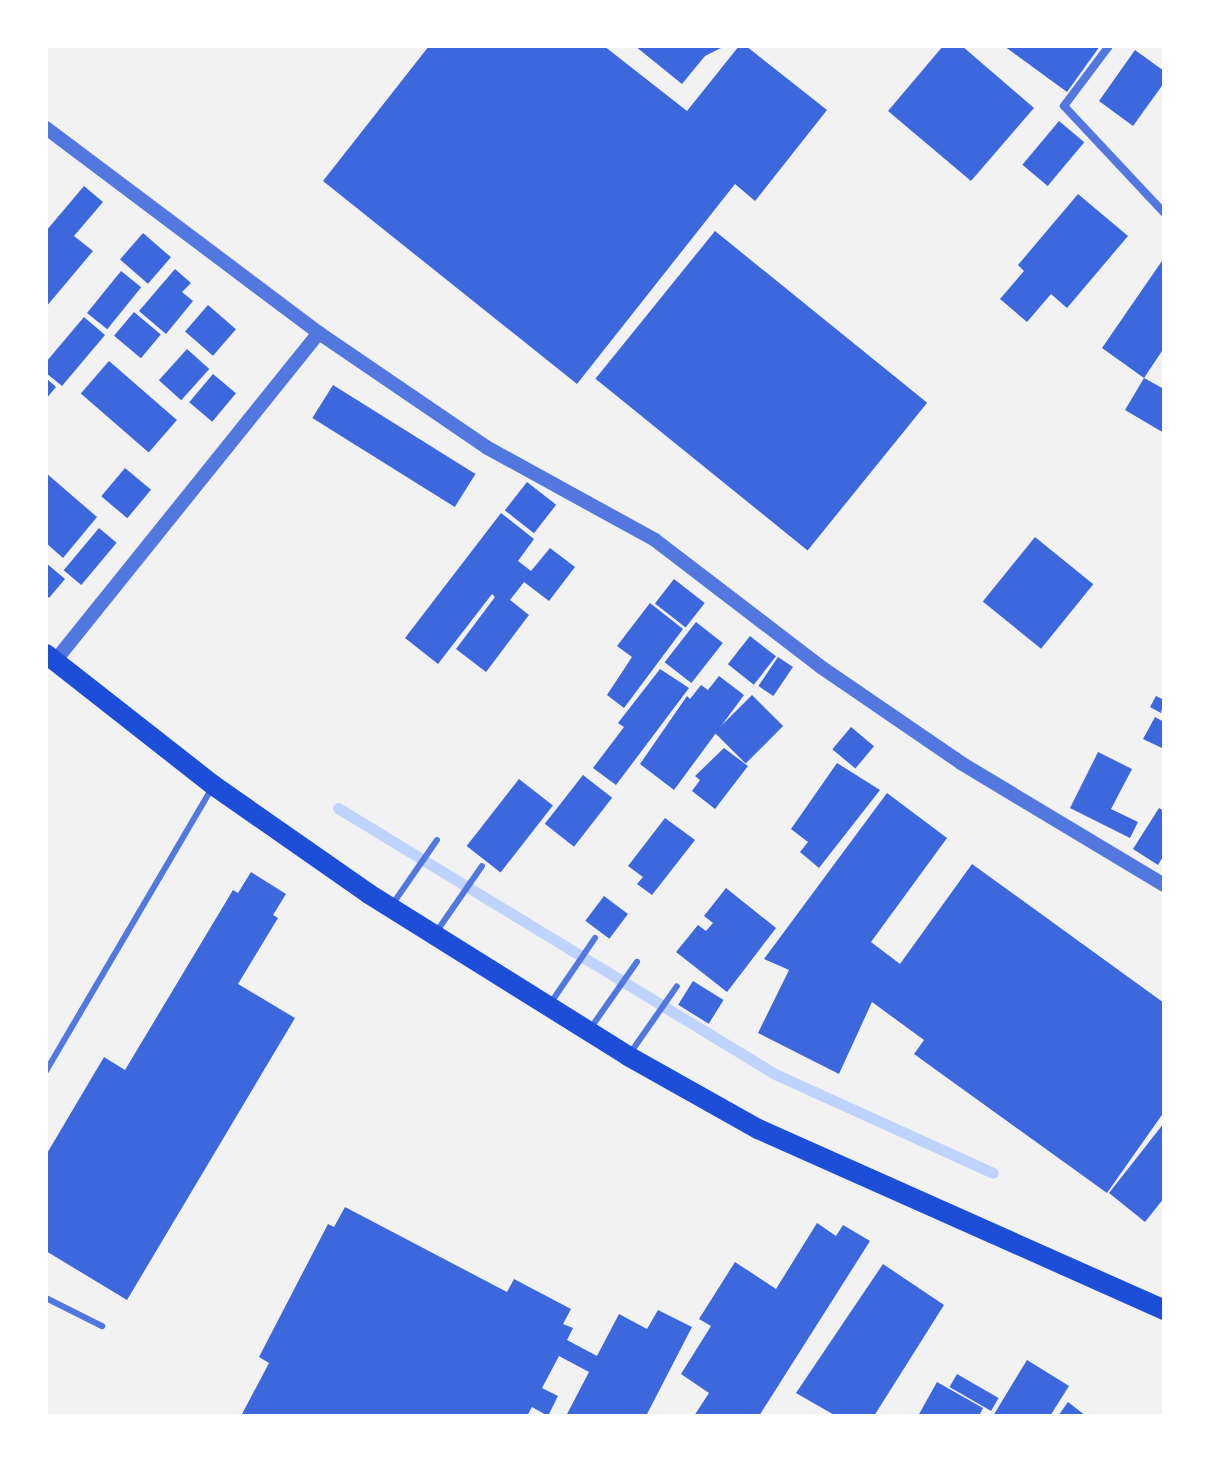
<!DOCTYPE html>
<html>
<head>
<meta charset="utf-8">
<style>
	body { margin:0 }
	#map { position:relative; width:1210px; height:1462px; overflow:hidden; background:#f2f2f2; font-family:"Fira Sans Condensed",sans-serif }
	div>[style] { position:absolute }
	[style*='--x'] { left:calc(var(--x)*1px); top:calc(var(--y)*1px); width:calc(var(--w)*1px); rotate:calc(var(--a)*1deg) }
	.stream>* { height:11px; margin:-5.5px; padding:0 5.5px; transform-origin:5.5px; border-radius:5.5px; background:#bfd3fe }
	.building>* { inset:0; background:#3d67dc; transform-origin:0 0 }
	.service>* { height:6px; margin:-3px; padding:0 3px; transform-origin:3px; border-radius:3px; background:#5277de }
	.minor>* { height:8px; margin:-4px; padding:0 4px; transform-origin:4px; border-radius:4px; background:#5277de }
	.tertiary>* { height:14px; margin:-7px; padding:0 7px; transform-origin:7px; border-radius:7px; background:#5277de }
	.primary>* { height:20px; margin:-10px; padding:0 10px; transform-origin:10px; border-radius:10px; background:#1d4ed8 }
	span { translate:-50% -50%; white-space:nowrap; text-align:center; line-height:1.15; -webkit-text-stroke:8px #fff; paint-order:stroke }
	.frame { position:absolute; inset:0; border:48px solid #fff; pointer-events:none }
</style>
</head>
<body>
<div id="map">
	<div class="stream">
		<div style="--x:338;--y:808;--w:512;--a:31.33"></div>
		<div style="--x:775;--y:1074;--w:239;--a:24.4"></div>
	</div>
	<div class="building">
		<div style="clip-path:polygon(429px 46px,604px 46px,687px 111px,739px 46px,746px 46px,827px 110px,755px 201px,735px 184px,577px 384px,323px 181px)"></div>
		<div style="clip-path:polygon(635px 46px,725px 46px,705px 56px,682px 84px)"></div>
		<div style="clip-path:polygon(943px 46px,962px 46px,1034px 108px,971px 181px,888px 111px)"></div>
		<div style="clip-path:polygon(1004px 46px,1100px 46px,1067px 92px)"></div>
		<div style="clip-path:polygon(1135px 50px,1164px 71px,1164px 83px,1133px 126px,1099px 101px)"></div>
		<div style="left:1059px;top:121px;width:33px;height:57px;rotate:40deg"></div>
		<div style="clip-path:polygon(84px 186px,103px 202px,74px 236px,93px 251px,46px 307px,46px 231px)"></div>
		<div style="clip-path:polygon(1078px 194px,1128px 236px,1067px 308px,1051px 294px,1027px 322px,1000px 299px,1024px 271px,1018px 265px)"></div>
		<div style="left:715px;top:231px;width:273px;height:190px;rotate:39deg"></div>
		<div style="left:143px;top:233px;width:37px;height:35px;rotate:41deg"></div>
		<div style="clip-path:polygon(1164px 258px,1164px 348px,1144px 378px,1102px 348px)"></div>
		<div style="clip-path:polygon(175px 269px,191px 283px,182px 292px,193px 301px,166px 334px,139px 311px)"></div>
		<div style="left:121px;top:271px;width:26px;height:54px;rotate:39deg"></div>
		<div style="left:208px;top:305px;width:37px;height:35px;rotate:41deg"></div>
		<div style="left:134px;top:312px;width:35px;height:31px;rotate:40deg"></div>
		<div style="clip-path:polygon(84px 317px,105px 335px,62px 386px,46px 373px,46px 362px)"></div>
		<div style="left:187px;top:349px;width:30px;height:42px;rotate:42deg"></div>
		<div style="left:109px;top:361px;width:90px;height:43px;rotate:41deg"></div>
		<div style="left:213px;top:374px;width:30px;height:37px;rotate:40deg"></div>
		<div style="clip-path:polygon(46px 378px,56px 387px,46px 399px)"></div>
		<div style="clip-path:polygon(1144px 378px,1164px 389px,1164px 433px,1125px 410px)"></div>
		<div style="left:333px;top:385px;width:168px;height:39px;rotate:32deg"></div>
		<div style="left:125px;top:468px;width:34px;height:37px;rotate:40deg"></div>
		<div style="clip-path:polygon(46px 473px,97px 517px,63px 558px,46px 543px)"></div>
		<div style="left:527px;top:482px;width:37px;height:36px;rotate:38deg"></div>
		<div style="clip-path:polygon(501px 513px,534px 539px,518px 561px,531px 571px,550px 548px,575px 567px,549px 601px,524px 582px,510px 600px,529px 615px,486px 672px,456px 649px,495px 597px,492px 594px,438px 664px,405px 638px)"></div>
		<div style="left:99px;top:528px;width:23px;height:55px;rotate:40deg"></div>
		<div style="left:1035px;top:537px;width:75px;height:83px;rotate:39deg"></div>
		<div style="clip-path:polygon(46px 563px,65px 579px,49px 598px,46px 595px)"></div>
		<div style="left:674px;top:579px;width:39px;height:31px;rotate:38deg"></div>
		<div style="clip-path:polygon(650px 603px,683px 629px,624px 708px,607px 695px,632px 657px,617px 646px)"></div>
		<div style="left:696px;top:622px;width:34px;height:51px;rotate:38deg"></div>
		<div style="left:750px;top:636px;width:33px;height:36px;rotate:38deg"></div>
		<div style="left:778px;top:657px;width:18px;height:35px;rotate:34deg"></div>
		<div style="clip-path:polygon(660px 669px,689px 688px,616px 785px,593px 768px,624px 727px,618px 723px)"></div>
		<div style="clip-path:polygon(719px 676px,744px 695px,674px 790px,640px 764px,687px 696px,690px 699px,701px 685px,708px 690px)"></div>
		<div style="left:752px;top:695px;width:44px;height:53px;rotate:45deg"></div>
		<div style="clip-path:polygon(1156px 696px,1164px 700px,1161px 713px,1150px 707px)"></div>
		<div style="clip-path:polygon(1155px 717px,1164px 722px,1164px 749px,1143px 739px)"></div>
		<div style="left:851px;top:727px;width:30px;height:29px;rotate:40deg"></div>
		<div style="clip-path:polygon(724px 748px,748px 766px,715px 809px,692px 791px,700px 780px,695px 776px)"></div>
		<div style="clip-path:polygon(1098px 752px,1132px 769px,1111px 809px,1138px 822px,1130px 838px,1070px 808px)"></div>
		<div style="clip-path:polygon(837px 763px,880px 790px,819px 868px,800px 852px,808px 842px,791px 829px)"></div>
		<div style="left:583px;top:775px;width:37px;height:62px;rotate:38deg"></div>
		<div style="left:519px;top:779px;width:43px;height:85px;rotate:38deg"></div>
		<div style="clip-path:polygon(887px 793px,947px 838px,871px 942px,900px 964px,972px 864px,1164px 1003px,1164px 1112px,1107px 1193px,914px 1054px,924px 1040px,872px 1002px,839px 1074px,758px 1033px,789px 970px,764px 959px)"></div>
		<div style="clip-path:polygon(1159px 808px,1164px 811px,1164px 855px,1158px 865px,1133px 849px)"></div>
		<div style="clip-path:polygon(665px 818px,695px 840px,652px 895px,637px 884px,643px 877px,628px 866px)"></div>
		<div style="clip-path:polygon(251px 872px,286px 894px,273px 915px,278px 918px,238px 984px,295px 1018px,127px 1300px,46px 1251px,46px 1155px,104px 1057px,125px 1070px,233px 890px,238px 893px)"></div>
		<div style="clip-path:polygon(726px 888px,776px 928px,727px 992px,676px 952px,698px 925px,706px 931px,713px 923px,704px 916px)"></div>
		<div style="left:604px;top:896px;width:30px;height:31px;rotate:37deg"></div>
		<div style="left:693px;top:981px;width:36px;height:28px;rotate:32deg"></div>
		<div style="clip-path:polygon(1164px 1123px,1164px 1198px,1145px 1222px,1109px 1193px)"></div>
		<div style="clip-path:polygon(345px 1207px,507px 1292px,514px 1279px,571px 1309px,563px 1324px,573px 1328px,567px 1340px,597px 1356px,619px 1314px,647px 1329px,658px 1310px,692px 1327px,646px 1416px,566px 1416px,589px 1372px,559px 1356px,542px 1388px,558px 1396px,548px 1416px,532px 1407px,527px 1416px,241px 1416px,269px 1363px,259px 1357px,328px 1224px,334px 1227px)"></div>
		<div style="clip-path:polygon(817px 1223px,836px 1236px,843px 1225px,870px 1241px,759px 1416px,694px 1416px,709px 1393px,681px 1374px,711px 1326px,699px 1319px,735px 1262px,776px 1289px)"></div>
		<div style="clip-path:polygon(883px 1264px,944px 1305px,874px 1416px,836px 1416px,796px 1393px)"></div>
		<div style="clip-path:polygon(1027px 1360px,1069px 1386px,1050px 1416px,993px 1416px)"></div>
		<div style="left:957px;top:1374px;width:48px;height:15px;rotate:30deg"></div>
		<div style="clip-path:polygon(937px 1382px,983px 1408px,979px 1416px,918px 1416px)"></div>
		<div style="clip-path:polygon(1068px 1402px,1086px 1416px,1058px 1416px)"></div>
	</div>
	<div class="service">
		<div style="--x:392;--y:905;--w:79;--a:-55.3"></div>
		<div style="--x:437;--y:931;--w:79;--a:-55.3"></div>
		<div style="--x:550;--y:1004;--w:80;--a:-55.7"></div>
		<div style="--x:590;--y:1029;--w:82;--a:-55"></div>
		<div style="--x:631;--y:1052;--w:80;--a:-55.1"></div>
		<div style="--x:46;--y:1071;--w:328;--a:-59.6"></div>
		<div style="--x:46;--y:1298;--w:63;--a:26.6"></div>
	</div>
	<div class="minor">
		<div style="--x:1109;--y:46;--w:75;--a:126.9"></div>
		<div style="--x:1064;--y:106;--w:146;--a:46.9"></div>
	</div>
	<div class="tertiary">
		<div style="--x:46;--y:128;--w:341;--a:36.9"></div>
		<div style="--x:55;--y:661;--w:421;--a:-51.2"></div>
		<div style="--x:319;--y:333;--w:202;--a:34.3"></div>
		<div style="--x:486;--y:447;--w:193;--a:28.8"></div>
		<div style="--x:655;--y:540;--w:209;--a:37.4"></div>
		<div style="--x:821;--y:667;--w:170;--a:34.4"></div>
		<div style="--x:961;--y:763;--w:237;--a:31"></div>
	</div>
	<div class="primary">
		<div style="--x:46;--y:654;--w:212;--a:38.1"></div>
		<div style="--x:213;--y:785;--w:190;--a:34.9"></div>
		<div style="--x:369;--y:894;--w:305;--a:32"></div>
		<div style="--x:628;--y:1056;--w:149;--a:29.3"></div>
		<div style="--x:758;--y:1129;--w:445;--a:24"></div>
	</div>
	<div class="frame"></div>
</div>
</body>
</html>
